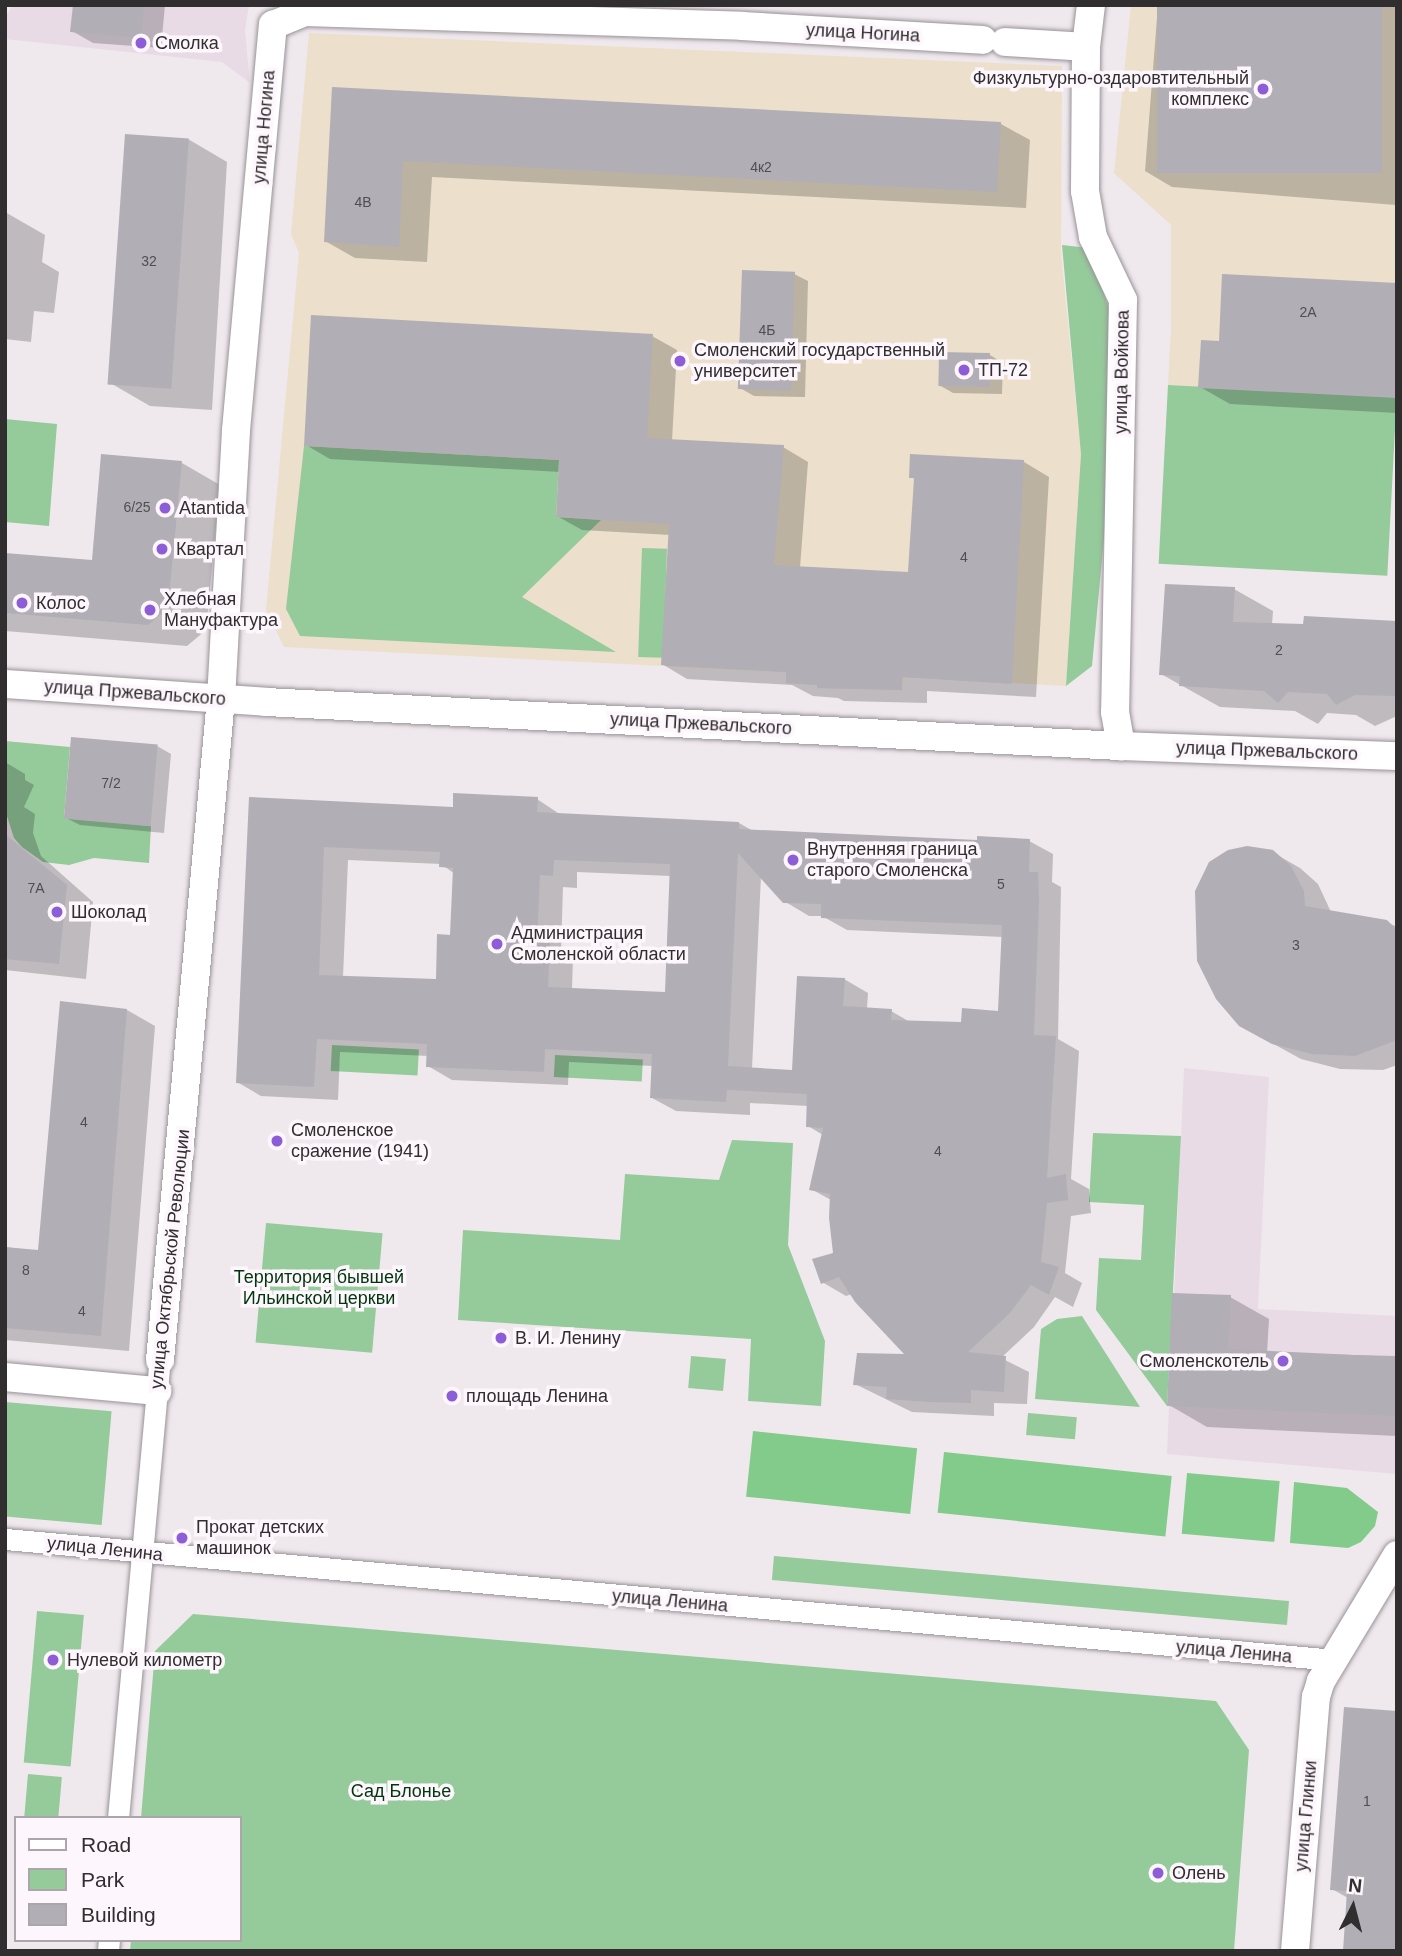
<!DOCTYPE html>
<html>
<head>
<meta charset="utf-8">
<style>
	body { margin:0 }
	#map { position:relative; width:1402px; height:1956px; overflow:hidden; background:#efe9ee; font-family:Helvetica,sans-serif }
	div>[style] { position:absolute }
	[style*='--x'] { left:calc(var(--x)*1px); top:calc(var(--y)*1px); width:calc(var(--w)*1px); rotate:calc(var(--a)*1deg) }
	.built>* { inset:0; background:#e8dbe6 }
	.education>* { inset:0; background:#ecdfcb }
	.green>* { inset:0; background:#95ca9b; transform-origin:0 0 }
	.forest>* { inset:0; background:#82cb8b; transform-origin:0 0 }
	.shadow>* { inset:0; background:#0003 }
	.building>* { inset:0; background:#b1aeb5; transform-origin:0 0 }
	.roads { filter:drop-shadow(0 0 2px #999398) drop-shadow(0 0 2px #999398) }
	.pedestrian>* { height:21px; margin:-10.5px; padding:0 10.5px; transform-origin:10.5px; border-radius:10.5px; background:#fff }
	.minor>* { height:28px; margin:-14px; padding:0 14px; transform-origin:14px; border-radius:14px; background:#fff }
	.dots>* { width:19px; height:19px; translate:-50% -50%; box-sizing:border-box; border:4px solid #fdf6fc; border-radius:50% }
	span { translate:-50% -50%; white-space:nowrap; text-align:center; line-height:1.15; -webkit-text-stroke:7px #fdf6fc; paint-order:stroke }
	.number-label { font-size:14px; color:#514e51 }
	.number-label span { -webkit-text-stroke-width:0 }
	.street-label { font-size:18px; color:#312e30 }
	.poi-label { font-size:18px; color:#312e30 }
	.left { translate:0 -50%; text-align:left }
	.right { translate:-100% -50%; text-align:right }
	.park-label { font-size:18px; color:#00360c }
	.frame { position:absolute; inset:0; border:7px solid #312e30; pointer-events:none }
	.legend { position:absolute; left:14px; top:1816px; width:228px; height:126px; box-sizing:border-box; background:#fdf6fc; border:2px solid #aba6aa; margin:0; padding:9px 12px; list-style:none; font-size:21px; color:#312e30 }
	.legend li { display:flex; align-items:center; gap:14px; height:35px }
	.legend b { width:35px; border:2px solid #aba6aa }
	.north { position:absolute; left:1318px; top:1872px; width:70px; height:70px; -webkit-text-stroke:5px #fdf6fc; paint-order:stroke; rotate:6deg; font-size:19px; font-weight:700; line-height:28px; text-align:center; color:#312e30 }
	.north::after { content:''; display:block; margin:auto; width:24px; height:32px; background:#312e30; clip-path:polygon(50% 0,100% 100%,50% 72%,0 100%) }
</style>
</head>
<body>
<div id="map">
	<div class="built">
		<div style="clip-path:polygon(13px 5px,249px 5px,245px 30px,250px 83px,222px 62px,5px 39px,5px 17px)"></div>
		<div style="clip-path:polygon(1184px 1068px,1269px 1077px,1258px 1309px,1397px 1316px,1397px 1474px,1167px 1454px)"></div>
	</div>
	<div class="education">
		<div style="clip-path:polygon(1131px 5px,1397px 5px,1397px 398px,1168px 385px,1171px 329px,1171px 225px,1114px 173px)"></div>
		<div style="clip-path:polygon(309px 33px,1062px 66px,1061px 252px,1081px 454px,1066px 686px,903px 677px,902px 690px,817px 688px,817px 685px,786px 683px,786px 672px,284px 647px,266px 610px,299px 253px,291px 234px)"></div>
	</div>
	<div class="green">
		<div style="clip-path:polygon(1062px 245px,1088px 248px,1111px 314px,1108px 495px,1092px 666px,1066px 686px,1081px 454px)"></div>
		<div style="left:1168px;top:385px;width:229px;height:179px;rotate:3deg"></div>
		<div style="clip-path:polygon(5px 419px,57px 424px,49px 526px,5px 522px)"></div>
		<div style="clip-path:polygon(304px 446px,559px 460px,556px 517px,601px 520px,522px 597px,616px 652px,300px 636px,286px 609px)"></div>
		<div style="left:642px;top:548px;width:25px;height:109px;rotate:2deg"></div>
		<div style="clip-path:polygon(5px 741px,70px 747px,64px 818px,151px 826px,149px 863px,94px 858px,69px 865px,43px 862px,22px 847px,14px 838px,7px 816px)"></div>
		<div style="left:332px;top:1045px;width:87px;height:26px;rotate:3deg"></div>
		<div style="left:555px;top:1055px;width:88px;height:22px;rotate:3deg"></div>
		<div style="clip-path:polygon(1093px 1133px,1181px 1136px,1167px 1406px,1096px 1310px,1099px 1258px,1141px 1260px,1144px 1205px,1089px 1202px)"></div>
		<div style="clip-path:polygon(732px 1140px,793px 1143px,788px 1245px,825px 1341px,821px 1406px,748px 1401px,751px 1339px,458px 1320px,463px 1230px,620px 1240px,625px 1174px,719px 1180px)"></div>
		<div style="left:266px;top:1223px;width:117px;height:120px;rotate:5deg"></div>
		<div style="clip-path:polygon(1082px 1316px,1140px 1407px,1035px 1399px,1041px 1329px,1057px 1319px)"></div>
		<div style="left:691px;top:1356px;width:35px;height:32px;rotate:5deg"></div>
		<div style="left:5px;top:1402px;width:107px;height:114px;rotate:5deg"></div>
		<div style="left:1028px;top:1413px;width:49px;height:22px;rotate:5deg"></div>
		<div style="left:774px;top:1556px;width:517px;height:24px;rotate:5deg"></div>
		<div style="left:37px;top:1611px;width:47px;height:152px;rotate:5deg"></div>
		<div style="clip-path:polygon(193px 1614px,1216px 1701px,1249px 1750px,1234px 1951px,130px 1951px,131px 1940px,240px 1940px,240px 1818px,141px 1818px,155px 1651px)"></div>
		<div style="left:28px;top:1774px;width:34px;height:44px;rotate:5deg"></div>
	</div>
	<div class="forest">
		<div style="left:753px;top:1431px;width:165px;height:66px;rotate:6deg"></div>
		<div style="left:944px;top:1452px;width:229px;height:61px;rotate:6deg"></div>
		<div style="left:1187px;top:1473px;width:93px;height:61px;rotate:5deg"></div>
		<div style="clip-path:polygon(1294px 1482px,1347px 1488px,1378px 1512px,1375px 1526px,1361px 1542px,1348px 1548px,1290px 1543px)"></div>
	</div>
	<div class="shadow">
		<div style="clip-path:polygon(75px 5px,165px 5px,161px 48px,93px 43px,72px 31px)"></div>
		<div style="clip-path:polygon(1158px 5px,1397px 5px,1396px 205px,1172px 187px,1145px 171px)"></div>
		<div style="clip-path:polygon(333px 88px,1001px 124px,1030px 140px,1026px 208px,432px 177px,427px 262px,355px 258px,325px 241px)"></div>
		<div style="clip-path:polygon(188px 139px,227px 162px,212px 410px,150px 406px,112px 384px)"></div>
		<div style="clip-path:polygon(5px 212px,45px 235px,42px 262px,59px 272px,54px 313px,34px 311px,31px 342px,5px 339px)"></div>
		<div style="clip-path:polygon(794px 274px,808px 281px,805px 397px,754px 396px,740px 388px)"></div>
		<div style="clip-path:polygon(1397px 285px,1397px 413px,1230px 404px,1200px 387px,1220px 343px)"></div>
		<div style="clip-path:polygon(652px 336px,677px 350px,672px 441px,783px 447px,808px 462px,800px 568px,910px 574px,915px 479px,911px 477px,1024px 462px,1049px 477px,1036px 697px,927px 691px,927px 703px,844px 701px,838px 698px,813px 696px,792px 685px,687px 679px,662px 664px,670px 535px,582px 530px,557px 516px,560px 472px,330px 459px,306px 445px)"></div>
		<div style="clip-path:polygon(990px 355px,1003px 363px,1002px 394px,953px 393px,939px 385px)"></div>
		<div style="clip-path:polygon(182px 463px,220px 485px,206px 630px,187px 646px,5px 631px,5px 555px,94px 562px)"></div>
		<div style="clip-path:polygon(1234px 589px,1273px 611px,1272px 625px,1397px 623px,1397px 716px,1375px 726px,1356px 715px,1327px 713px,1318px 724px,1295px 711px,1220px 707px,1161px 674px)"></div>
		<div style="clip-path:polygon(157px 746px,171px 754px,164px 833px,80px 825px,66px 818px)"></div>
		<div style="clip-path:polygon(5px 762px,25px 774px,25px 780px,34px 785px,24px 807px,35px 814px,33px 833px,41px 856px,93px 902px,86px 979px,5px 970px)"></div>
		<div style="clip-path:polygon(evenodd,251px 799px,454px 809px,537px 799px,561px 815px,739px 823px,753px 831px,979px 842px,1029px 841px,1053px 854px,1052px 882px,1061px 887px,1058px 1039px,1079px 1051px,1071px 1179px,1089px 1189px,1091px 1213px,1071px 1216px,1065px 1273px,1082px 1283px,1073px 1307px,1055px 1297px,1034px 1327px,1001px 1358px,1029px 1372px,1027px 1404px,994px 1403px,994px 1416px,912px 1412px,855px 1384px,908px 1356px,852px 1294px,846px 1296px,822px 1282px,835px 1254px,831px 1200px,811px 1189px,823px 1135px,808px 1126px,808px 1106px,750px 1103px,750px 1115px,676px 1111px,652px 1098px,653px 1066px,569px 1062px,568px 1085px,452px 1080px,428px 1066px,429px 1056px,340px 1052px,338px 1100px,261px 1096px,237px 1082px,251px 799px,348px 860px,441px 864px,455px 874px,452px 937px,437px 981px,343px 977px,348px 860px,251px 799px,577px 872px,671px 876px,666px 993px,572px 989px,573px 958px,561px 951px,563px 887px,577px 888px,577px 872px,251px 799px,761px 876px,784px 901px,809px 916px,822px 916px,847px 930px,1003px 937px,999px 1012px,963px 1024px,910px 1022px,891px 1011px,867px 1009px,868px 993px,844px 979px,793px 1072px,752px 1069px,761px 876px)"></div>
		<div style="clip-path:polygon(1272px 852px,1300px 868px,1318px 884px,1331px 912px,1387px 922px,1397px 927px,1397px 1065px,1383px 1070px,1340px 1069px,1301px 1059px,1268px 1041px)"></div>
		<div style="clip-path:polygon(127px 1010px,155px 1026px,129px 1351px,5px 1340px,5px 1247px,40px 1252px)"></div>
		<div style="clip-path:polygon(1230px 1297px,1269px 1319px,1267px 1353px,1397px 1356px,1397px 1436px,1207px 1427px,1169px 1405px)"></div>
		<div style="clip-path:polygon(1397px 1713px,1348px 1898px,1332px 1889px)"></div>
	</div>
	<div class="building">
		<div style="clip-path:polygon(73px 5px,144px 5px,141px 38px,70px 32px)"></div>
		<div style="left:1157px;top:5px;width:225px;height:168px"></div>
		<div style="clip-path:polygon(332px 87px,1001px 122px,997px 192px,403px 161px,399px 247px,324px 242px)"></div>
		<div style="left:125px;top:134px;width:64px;height:251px;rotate:4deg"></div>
		<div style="left:742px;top:270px;width:53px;height:119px;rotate:2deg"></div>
		<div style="clip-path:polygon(1222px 274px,1397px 283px,1397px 398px,1198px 388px,1201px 340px,1219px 341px)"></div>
		<div style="clip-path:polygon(311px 315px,653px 334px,647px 438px,784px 445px,774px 565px,908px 572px,914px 478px,909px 478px,910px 454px,1024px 460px,1012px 684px,902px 677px,902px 690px,817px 688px,817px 685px,786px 683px,786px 672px,661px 665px,669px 524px,556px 517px,559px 460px,304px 446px)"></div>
		<div style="left:939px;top:352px;width:51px;height:34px;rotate:1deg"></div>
		<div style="clip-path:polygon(101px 454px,182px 461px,168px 608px,148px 625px,5px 613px,5px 553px,92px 560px)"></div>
		<div style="clip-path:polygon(1165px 584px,1235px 587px,1233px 622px,1303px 624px,1304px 616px,1397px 621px,1397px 696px,1355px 695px,1336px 705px,1327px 694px,1288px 692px,1278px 703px,1264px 691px,1179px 686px,1180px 676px,1159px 675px)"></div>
		<div style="left:71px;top:737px;width:87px;height:82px;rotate:5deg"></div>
		<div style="clip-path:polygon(evenodd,453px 793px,538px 797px,537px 812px,739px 822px,739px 829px,977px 840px,977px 836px,1030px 839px,1029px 872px,1038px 872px,1039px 901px,1034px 1035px,1056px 1036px,1047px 1178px,1066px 1174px,1068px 1200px,1047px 1203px,1041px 1262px,1059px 1267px,1049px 1295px,1031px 1285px,1010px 1313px,968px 1352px,1006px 1356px,1004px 1392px,971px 1390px,971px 1403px,930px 1402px,886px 1399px,887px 1387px,853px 1385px,857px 1353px,904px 1354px,855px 1302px,839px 1277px,821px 1284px,812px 1259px,833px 1253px,829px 1218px,830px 1194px,809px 1190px,823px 1128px,806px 1127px,807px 1094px,727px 1090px,726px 1102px,650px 1098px,652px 1054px,545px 1049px,544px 1072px,426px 1067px,427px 1044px,317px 1039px,314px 1087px,236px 1083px,249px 797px,453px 807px,453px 793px,324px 847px,440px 852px,439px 867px,453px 868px,450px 935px,437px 934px,436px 979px,319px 975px,324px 847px,453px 793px,738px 853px,783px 903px,821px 904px,821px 918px,1002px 925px,998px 1011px,962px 1008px,961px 1022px,891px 1020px,892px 1009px,843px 1006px,845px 978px,797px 976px,792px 1070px,728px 1066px,738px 853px,453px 793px,554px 860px,670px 864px,665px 992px,548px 987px,550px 943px,537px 942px,540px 875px,553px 876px,554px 860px)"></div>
		<div style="clip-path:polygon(5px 834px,67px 885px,59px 964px,5px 959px)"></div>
		<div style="clip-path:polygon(1247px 846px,1273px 850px,1291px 866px,1304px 891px,1305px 906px,1387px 920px,1397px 930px,1397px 1040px,1355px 1056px,1312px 1054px,1272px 1044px,1239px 1026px,1216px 999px,1197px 961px,1195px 891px,1209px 862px,1228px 850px)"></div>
		<div style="clip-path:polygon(60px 1001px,127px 1009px,101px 1336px,5px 1328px,5px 1247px,38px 1250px)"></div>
		<div style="clip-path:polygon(1172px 1293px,1231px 1295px,1228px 1349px,1397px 1357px,1397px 1416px,1167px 1406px)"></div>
		<div style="clip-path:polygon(1344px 1707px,1397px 1711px,1397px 1951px,1343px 1951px,1347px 1891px,1330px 1890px)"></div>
	</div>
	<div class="roads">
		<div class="pedestrian">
			<div style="--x:5;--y:1539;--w:1334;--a:5.2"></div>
			<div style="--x:118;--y:1818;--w:460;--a:-84.8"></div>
			<div style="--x:108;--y:1951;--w:11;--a:-85"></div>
		</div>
		<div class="minor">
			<div style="--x:1091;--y:5;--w:42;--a:96.8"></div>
			<div style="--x:1086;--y:47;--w:144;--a:90.4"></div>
			<div style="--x:1085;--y:191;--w:47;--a:80.1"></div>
			<div style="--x:1093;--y:237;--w:70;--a:64.5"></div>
			<div style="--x:1123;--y:300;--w:412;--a:91.1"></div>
			<div style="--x:1115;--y:712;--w:35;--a:80"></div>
			<div style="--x:1005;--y:42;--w:81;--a:3.5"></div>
			<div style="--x:5;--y:684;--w:262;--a:3.9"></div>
			<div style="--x:266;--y:702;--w:856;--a:2.95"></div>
			<div style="--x:1121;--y:746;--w:276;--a:2.1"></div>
			<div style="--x:160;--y:1360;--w:664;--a:-84.73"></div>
			<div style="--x:221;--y:699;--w:269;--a:-86.8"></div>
			<div style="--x:236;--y:430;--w:407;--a:-84.8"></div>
			<div style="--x:273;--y:25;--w:35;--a:-22"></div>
			<div style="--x:305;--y:12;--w:437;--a:1.8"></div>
			<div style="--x:742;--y:26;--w:241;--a:3.3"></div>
			<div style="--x:5;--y:1377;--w:153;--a:5.3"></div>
			<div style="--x:1295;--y:1951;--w:255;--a:-85.3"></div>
			<div style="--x:1316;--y:1697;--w:17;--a:-73"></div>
			<div style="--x:1321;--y:1681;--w:147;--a:-58.9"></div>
		</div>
	</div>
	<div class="dots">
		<div style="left:141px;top:43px;background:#8c5dd6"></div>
		<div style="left:1263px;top:89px;background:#8c5dd6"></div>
		<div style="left:680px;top:361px;background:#8c5dd6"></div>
		<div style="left:964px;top:370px;background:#8c5dd6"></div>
		<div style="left:165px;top:508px;background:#8c5dd6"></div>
		<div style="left:162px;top:549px;background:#8c5dd6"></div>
		<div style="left:22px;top:603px;background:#8c5dd6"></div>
		<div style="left:150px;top:610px;background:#8c5dd6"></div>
		<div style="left:793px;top:860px;background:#8c5dd6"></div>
		<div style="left:57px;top:912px;background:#8c5dd6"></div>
		<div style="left:497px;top:944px;background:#8c5dd6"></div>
		<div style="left:277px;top:1141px;background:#8c5dd6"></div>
		<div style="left:501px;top:1338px;background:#8c5dd6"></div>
		<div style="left:1283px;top:1361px;background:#8c5dd6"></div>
		<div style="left:452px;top:1396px;background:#8c5dd6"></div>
		<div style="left:182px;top:1538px;background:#8c5dd6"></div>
		<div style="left:53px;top:1660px;background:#8c5dd6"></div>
		<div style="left:1158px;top:1873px;background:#8c5dd6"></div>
	</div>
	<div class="number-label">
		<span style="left:761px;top:167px">4к2</span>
		<span style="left:363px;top:202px">4В</span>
		<span style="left:149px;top:261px">32</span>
		<span style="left:1308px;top:312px">2А</span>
		<span style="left:767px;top:330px">4Б</span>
		<span style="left:137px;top:507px">6/25</span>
		<span style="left:964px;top:557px">4</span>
		<span style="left:1279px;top:650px">2</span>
		<span style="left:111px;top:783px">7/2</span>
		<span style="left:1001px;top:884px">5</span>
		<span style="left:36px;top:888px">7А</span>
		<span style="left:1296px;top:945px">3</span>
		<span style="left:84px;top:1122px">4</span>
		<span style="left:938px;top:1151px">4</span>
		<span style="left:26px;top:1270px">8</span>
		<span style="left:82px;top:1311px">4</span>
		<span style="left:1367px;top:1801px">1</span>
	</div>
	<div class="street-label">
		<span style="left:863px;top:33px;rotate:3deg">улица Ногина</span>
		<span style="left:264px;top:127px;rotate:-85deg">улица Ногина</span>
		<span style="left:1122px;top:372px;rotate:-89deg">улица Войкова</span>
		<span style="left:135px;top:693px;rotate:4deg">улица Пржевальского</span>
		<span style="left:701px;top:724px;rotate:3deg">улица Пржевальского</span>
		<span style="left:1267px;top:751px;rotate:2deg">улица Пржевальского</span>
		<span style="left:170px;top:1259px;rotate:-84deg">улица Октябрьской Революции</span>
		<span style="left:105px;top:1549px;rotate:6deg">улица Ленина</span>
		<span style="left:670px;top:1601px;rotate:5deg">улица Ленина</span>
		<span style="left:1234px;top:1652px;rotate:5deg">улица Ленина</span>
		<span style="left:1306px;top:1816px;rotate:-85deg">улица Глинки</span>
	</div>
	<div class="poi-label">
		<span class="left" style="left:155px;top:43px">Смолка</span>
		<span class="right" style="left:1249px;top:89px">Физкультурно-оздаровтительный<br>комплекс</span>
		<span class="left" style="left:694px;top:361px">Смоленский государственный<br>университет</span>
		<span class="left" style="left:978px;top:370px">ТП-72</span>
		<span class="left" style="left:179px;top:508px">Atantida</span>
		<span class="left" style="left:176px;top:549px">Квартал</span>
		<span class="left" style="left:164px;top:610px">Хлебная<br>Мануфактура</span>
		<span class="left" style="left:36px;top:603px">Колос</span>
		<span class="left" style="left:807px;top:860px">Внутренняя граница<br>старого Смоленска</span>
		<span class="left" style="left:71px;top:912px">Шоколад</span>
		<span class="left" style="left:511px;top:944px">Администрация<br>Смоленской области</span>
		<span class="left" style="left:291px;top:1141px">Смоленское<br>сражение (1941)</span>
		<span class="left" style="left:515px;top:1338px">В. И. Ленину</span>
		<span class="right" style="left:1269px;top:1361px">Смоленскотель</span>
		<span class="left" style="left:466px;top:1396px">площадь Ленина</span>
		<span class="left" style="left:196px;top:1538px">Прокат детских<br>машинок</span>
		<span class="left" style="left:67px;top:1660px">Нулевой километр</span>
		<span class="left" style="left:1172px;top:1873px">Олень</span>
	</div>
	<div class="park-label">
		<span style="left:319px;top:1288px">Территория бывшей<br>Ильинской церкви</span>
		<span style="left:401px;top:1791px">Сад Блонье</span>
	</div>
	<div class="frame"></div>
	<ul class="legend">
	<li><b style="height:9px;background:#fff"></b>Road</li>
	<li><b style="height:19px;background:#95ca9b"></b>Park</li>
	<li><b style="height:19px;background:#b1aeb5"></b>Building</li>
	</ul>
	<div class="north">N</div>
</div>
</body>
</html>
